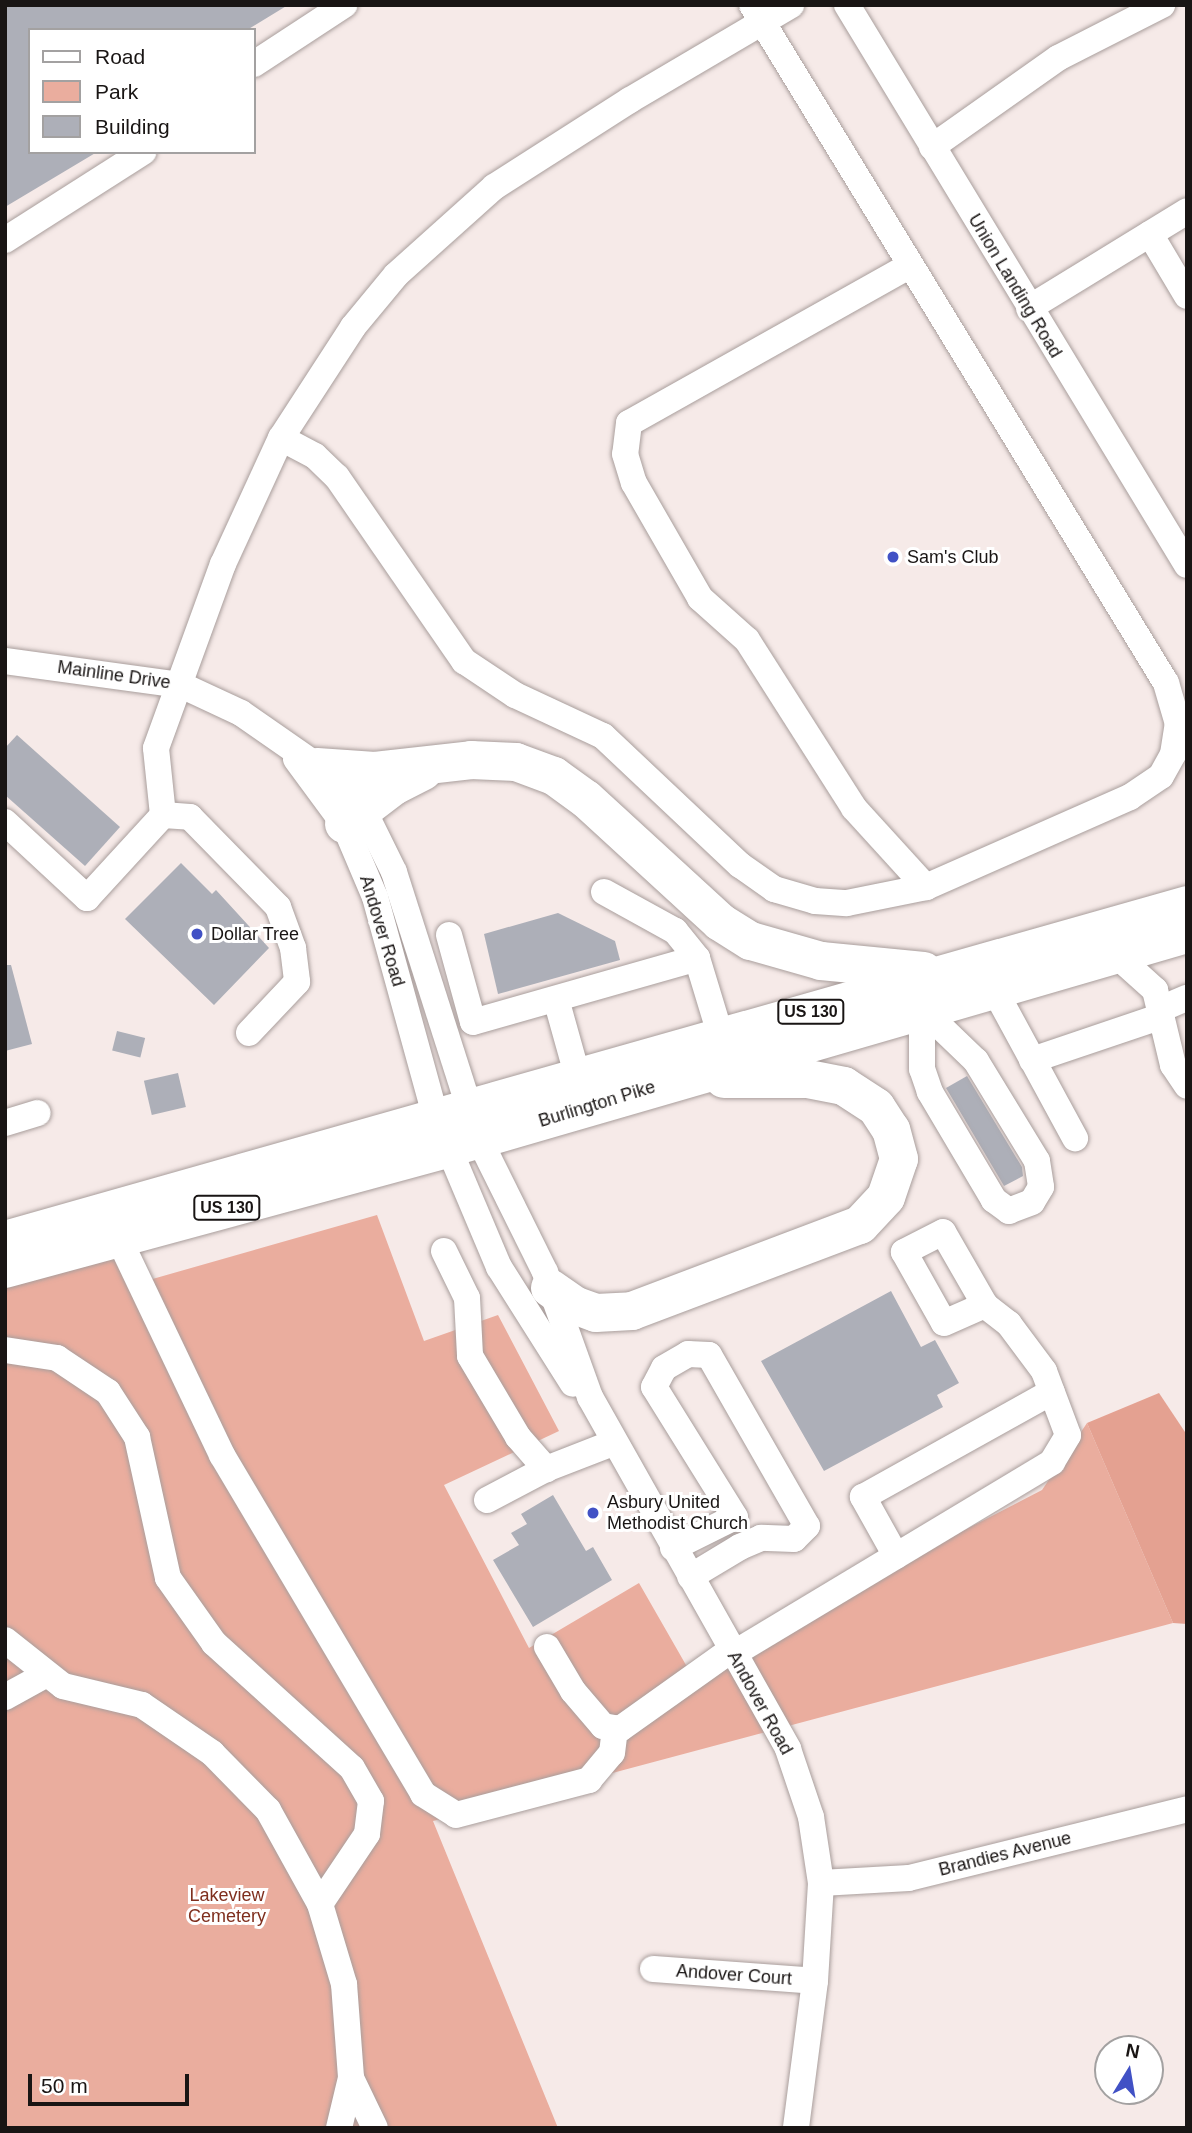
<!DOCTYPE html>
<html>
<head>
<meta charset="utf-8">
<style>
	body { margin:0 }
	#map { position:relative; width:1192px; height:2133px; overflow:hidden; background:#f6eae8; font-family:Arial,sans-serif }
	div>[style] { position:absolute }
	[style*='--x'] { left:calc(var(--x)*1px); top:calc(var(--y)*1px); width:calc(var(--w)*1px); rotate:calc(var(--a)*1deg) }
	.green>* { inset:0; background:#eaad9e }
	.forest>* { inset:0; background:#e4a191 }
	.building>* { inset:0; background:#adafb8; transform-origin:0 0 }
	.roads { filter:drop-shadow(0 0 2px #a99e9c) drop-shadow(0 0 2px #a99e9c) }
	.minor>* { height:26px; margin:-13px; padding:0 13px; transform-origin:13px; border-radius:13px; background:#fff }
	.highway>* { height:38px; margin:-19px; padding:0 19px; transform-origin:19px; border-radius:19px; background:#fff }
	.dots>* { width:19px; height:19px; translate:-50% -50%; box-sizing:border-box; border:4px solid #fff; border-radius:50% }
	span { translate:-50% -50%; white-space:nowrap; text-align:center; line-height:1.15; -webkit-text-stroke:6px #fff; paint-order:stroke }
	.shield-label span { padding:2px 5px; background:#fff; border:2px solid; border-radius:5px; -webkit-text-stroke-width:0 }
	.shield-label { font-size:16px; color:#191514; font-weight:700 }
	.street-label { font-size:18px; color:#191514 }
	.poi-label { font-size:18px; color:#191514 }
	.left { translate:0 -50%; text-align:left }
	.park-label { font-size:18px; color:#7f2f1e }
	.frame { position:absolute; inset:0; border:7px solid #191514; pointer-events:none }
	.legend { position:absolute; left:28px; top:28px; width:228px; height:126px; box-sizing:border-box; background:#fff; border:2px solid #a3a1a1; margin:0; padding:9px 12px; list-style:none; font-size:21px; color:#191514 }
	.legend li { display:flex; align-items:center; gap:14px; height:35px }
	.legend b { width:35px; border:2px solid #a3a1a1 }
	.north { position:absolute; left:1094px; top:2035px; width:70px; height:70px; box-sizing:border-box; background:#fff; border:2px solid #a3a1a1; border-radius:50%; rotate:11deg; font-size:19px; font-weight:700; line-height:28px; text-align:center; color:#191514 }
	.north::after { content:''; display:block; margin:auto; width:24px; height:32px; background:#4151c5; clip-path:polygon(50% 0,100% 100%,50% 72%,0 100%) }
	.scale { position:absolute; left:28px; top:2074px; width:161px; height:32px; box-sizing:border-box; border:4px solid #191514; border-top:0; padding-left:9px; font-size:21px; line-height:24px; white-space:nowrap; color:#191514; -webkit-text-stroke:5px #fff; paint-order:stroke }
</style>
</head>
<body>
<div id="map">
	<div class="green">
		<div style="clip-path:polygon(377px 1215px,424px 1341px,498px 1315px,559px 1431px,444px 1485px,529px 1648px,639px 1583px,690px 1672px,1042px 1490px,1087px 1423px,1173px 1623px,433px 1821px,558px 2128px,5px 2128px,5px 1269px,118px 1237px,142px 1282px)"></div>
	</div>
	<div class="forest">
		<div style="clip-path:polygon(1159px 1393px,1187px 1435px,1187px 1624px,1173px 1623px,1087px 1423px)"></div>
	</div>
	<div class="building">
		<div style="clip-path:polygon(5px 5px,288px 5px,247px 30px,30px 30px,30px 152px,97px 152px,5px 207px)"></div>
		<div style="clip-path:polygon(17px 735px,120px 827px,85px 866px,5px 795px,5px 748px)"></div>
		<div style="clip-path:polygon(181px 863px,212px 894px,216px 890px,269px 948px,214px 1005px,125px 919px)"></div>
		<div style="clip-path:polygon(558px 913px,615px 941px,620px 960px,498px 994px,484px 934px)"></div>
		<div style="clip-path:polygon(5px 965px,11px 965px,32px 1044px,5px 1051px)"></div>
		<div style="left:117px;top:1031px;width:29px;height:20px;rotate:14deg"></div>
		<div style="left:178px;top:1073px;width:35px;height:35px;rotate:77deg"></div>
		<div style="clip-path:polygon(967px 1076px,1022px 1167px,1023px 1176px,1004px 1186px,946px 1088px)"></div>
		<div style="clip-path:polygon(891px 1291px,921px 1347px,935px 1340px,959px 1383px,937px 1395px,943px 1407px,824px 1471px,761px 1361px)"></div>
		<div style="clip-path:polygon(553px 1495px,586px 1551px,593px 1547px,612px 1580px,533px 1627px,493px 1560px,519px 1545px,511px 1533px,527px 1524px,521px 1514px)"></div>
	</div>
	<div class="roads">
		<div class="minor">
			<div style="--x:847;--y:5;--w:655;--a:58.74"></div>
			<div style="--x:254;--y:64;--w:108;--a:-33.2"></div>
			<div style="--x:932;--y:147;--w:154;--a:-35.2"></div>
			<div style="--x:1058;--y:58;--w:117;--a:-27"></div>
			<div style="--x:1150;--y:234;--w:72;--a:59.2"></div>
			<div style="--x:5;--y:240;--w:164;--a:-32.5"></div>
			<div style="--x:909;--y:266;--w:321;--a:150.7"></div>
			<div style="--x:629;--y:423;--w:31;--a:97"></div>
			<div style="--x:625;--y:454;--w:30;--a:73"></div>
			<div style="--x:634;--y:483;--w:133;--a:60.1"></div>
			<div style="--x:700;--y:598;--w:63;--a:41.8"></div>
			<div style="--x:747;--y:640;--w:199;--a:57.5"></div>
			<div style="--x:854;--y:808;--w:107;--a:47.7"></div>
			<div style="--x:1029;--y:308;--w:185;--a:-31.5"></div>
			<div style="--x:281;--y:438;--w:38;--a:28"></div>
			<div style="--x:315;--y:456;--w:30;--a:44"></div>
			<div style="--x:337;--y:477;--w:224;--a:55.4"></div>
			<div style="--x:464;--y:661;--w:61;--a:33.7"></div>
			<div style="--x:515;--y:695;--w:97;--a:25"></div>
			<div style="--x:603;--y:736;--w:188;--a:43.3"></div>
			<div style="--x:740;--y:865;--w:42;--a:35.2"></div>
			<div style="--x:774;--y:889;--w:43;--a:16.3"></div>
			<div style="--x:815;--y:901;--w:32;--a:4"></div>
			<div style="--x:847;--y:903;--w:81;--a:-11.4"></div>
			<div style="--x:926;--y:887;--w:223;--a:-23.8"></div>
			<div style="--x:1130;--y:797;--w:37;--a:-34"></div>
			<div style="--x:1161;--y:776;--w:25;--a:-61"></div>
			<div style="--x:1173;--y:754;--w:30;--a:-81"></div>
			<div style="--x:1178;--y:724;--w:43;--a:-106.3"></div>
			<div style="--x:1166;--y:683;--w:794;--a:-121.41"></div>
			<div style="--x:5;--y:661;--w:178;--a:7.8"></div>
			<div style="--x:181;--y:685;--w:66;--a:25"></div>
			<div style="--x:241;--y:713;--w:116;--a:34.8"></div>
			<div style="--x:336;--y:779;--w:40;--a:48"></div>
			<div style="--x:363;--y:809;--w:70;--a:63.8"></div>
			<div style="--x:394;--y:872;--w:280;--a:72.3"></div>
			<div style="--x:479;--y:1139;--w:148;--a:63.6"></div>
			<div style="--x:545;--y:1272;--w:133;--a:70.2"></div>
			<div style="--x:590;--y:1397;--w:404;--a:60.6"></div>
			<div style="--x:788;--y:1749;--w:72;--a:71.3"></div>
			<div style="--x:811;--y:1817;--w:67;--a:81.4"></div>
			<div style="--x:821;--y:1883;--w:98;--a:93.5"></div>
			<div style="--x:815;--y:1981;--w:148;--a:97.4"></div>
			<div style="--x:296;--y:759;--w:81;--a:53.6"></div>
			<div style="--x:344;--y:824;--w:79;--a:67"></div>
			<div style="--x:375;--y:897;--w:229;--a:74.6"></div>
			<div style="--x:436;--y:1118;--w:162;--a:67.1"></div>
			<div style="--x:499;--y:1267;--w:138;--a:57.7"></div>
			<div style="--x:163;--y:815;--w:67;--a:-96"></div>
			<div style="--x:156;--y:748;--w:196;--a:-70"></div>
			<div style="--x:223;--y:564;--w:139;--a:-65.3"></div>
			<div style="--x:281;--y:438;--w:132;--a:-57"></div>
			<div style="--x:353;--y:327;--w:67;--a:-50.4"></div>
			<div style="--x:396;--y:275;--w:132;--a:-41.9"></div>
			<div style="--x:494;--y:187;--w:161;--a:-32.6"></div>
			<div style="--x:630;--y:100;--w:187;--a:-30.5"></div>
			<div style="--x:5;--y:822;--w:112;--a:42.8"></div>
			<div style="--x:87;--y:898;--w:113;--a:-47.5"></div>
			<div style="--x:163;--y:815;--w:27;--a:4"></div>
			<div style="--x:190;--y:817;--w:126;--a:45.6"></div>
			<div style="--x:278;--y:907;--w:44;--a:69.9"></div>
			<div style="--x:293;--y:948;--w:34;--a:83"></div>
			<div style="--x:297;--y:982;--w:70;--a:133.3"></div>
			<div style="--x:449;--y:935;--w:90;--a:74.6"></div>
			<div style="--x:473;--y:1022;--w:233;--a:-15.9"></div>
			<div style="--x:697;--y:958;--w:35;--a:-129"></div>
			<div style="--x:675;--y:931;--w:81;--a:-151.2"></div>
			<div style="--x:1115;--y:954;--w:54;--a:42"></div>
			<div style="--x:1155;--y:990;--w:77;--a:76.5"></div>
			<div style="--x:1173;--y:1065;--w:25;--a:56"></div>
			<div style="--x:697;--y:958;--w:83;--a:73.1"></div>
			<div style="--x:994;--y:989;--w:170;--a:61.5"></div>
			<div style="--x:556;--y:999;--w:82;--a:74.4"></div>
			<div style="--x:1163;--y:1008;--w:26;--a:-23"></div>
			<div style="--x:922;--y:1009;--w:75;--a:43.9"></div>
			<div style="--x:976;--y:1061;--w:117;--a:58.6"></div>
			<div style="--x:1037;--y:1161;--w:26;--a:81"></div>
			<div style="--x:1041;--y:1187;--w:17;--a:121"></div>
			<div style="--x:1032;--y:1202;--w:25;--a:159"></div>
			<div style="--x:1009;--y:1211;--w:19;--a:-144"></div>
			<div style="--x:994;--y:1200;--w:126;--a:-120.7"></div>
			<div style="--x:930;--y:1092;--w:24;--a:-109"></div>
			<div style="--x:922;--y:1069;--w:60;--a:-90"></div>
			<div style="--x:1032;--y:1060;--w:137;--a:-18.7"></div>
			<div style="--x:5;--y:1123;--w:34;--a:-17"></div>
			<div style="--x:118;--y:1237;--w:242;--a:64.5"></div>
			<div style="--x:222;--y:1455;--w:394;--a:59.3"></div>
			<div style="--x:423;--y:1794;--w:39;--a:32"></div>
			<div style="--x:456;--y:1815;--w:138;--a:-14.7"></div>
			<div style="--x:589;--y:1780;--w:35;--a:-50"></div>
			<div style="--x:612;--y:1753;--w:25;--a:-83"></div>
			<div style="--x:444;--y:1251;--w:52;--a:63.9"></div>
			<div style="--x:467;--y:1298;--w:58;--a:87"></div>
			<div style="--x:470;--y:1356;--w:94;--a:59.3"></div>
			<div style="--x:518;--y:1437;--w:43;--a:48.8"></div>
			<div style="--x:5;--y:1350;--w:53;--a:8.7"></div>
			<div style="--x:57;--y:1358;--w:61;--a:33.7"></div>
			<div style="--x:108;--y:1392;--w:54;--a:57.2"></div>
			<div style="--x:137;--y:1437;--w:144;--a:77.6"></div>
			<div style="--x:168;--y:1578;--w:80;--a:54.7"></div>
			<div style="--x:214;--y:1643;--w:186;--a:42.2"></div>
			<div style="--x:352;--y:1768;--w:38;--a:60"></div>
			<div style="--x:371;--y:1801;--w:33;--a:97"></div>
			<div style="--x:367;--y:1834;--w:84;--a:123.9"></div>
			<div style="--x:487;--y:1500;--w:67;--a:-27.7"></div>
			<div style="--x:546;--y:1469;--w:72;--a:-21.2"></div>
			<div style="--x:673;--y:1548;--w:69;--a:-26.6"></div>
			<div style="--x:735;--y:1517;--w:153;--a:-121.9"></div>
			<div style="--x:654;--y:1387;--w:21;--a:-62"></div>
			<div style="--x:664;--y:1368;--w:28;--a:-30"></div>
			<div style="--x:688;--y:1354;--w:21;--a:3"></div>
			<div style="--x:709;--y:1355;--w:197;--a:60.2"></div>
			<div style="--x:807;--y:1526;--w:18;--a:135"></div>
			<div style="--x:794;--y:1539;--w:33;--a:-178"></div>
			<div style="--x:761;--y:1538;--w:23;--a:157"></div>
			<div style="--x:740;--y:1547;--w:58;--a:149"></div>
			<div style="--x:896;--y:1556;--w:68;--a:-119.2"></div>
			<div style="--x:863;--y:1497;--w:216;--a:-29.1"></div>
			<div style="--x:5;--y:1640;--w:74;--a:38.4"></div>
			<div style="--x:63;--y:1686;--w:81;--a:13.5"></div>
			<div style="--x:142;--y:1705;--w:85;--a:34.4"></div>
			<div style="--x:212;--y:1753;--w:80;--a:45.5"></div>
			<div style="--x:268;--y:1810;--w:107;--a:61"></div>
			<div style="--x:320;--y:1904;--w:84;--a:73.3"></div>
			<div style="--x:344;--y:1984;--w:94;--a:85.7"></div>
			<div style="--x:351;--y:2078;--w:55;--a:64.4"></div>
			<div style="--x:547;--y:1647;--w:51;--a:59.4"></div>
			<div style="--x:573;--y:1691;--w:46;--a:49.4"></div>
			<div style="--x:603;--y:1726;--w:17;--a:10"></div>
			<div style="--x:620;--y:1729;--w:136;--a:-35.4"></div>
			<div style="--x:733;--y:1654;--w:372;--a:-31"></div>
			<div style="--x:1052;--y:1462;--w:31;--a:-59"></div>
			<div style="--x:1068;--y:1435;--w:68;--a:-110.6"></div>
			<div style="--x:1044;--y:1371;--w:59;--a:-126.7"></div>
			<div style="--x:1009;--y:1324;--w:31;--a:-142"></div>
			<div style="--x:985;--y:1305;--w:84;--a:-119.9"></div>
			<div style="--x:943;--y:1232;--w:44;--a:152.9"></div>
			<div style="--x:904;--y:1252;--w:81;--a:60.6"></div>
			<div style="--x:944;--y:1323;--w:45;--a:-23.7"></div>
			<div style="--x:5;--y:1697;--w:46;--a:-28.8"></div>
			<div style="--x:821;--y:1883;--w:88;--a:-3.3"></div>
			<div style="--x:909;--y:1878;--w:286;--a:-13.9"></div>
			<div style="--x:653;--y:1969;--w:162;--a:4.2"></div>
			<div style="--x:339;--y:2128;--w:51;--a:-76.5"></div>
		</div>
		<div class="highway">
			<div style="--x:317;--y:767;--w:58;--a:3.9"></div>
			<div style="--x:375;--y:771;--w:97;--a:-6.5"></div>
			<div style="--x:471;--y:760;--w:45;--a:2.5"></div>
			<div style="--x:516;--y:762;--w:40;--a:20.2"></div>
			<div style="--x:554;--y:776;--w:39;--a:36"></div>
			<div style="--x:586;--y:799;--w:182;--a:42.5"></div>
			<div style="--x:720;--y:922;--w:36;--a:32"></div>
			<div style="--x:751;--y:941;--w:73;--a:15.9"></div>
			<div style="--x:821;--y:961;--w:103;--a:5.5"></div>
			<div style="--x:344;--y:824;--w:63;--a:-37.2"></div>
			<div style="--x:394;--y:786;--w:33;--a:-27"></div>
			<div style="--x:5;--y:1240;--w:1229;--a:-15.82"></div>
			<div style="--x:5;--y:1269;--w:460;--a:-15.2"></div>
			<div style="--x:449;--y:1148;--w:768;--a:-16.17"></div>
			<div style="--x:550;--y:1288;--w:29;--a:35"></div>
			<div style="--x:574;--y:1305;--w:23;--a:20"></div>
			<div style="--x:596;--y:1313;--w:36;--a:-3"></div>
			<div style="--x:632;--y:1311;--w:244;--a:-20.7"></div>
			<div style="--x:860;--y:1225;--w:38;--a:-47"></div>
			<div style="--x:886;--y:1197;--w:40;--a:-71.1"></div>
			<div style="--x:899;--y:1159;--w:30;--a:-105"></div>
			<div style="--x:891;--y:1130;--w:27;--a:-123"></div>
			<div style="--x:876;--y:1107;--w:38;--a:-147"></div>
			<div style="--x:844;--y:1086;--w:38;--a:-169"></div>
			<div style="--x:807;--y:1079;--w:83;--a:180"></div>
		</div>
	</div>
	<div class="dots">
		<div style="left:893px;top:557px;background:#4151c5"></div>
		<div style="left:197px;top:934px;background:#4151c5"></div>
		<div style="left:593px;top:1513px;background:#4151c5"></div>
	</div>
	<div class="shield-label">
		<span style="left:811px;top:1012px">US 130</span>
		<span style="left:227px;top:1208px">US 130</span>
	</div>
	<div class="street-label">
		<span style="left:1015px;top:286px;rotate:59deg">Union Landing Road</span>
		<span style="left:114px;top:675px;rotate:8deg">Mainline Drive</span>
		<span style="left:382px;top:931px;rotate:73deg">Andover Road</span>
		<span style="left:597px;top:1104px;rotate:-17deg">Burlington Pike</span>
		<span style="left:760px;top:1703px;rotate:61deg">Andover Road</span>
		<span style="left:1005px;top:1854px;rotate:-14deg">Brandies Avenue</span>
		<span style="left:734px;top:1975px;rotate:4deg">Andover Court</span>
	</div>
	<div class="poi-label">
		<span class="left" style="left:907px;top:557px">Sam's Club</span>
		<span class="left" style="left:211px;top:934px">Dollar Tree</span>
		<span class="left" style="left:607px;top:1513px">Asbury United<br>Methodist Church</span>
	</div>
	<div class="park-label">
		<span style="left:227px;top:1906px">Lakeview<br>Cemetery</span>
	</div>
	<div class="frame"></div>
	<ul class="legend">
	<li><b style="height:9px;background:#fff"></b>Road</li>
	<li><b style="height:19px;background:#eaad9e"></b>Park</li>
	<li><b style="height:19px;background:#adafb8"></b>Building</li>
	</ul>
	<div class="north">N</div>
	<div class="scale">50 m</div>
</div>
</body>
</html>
